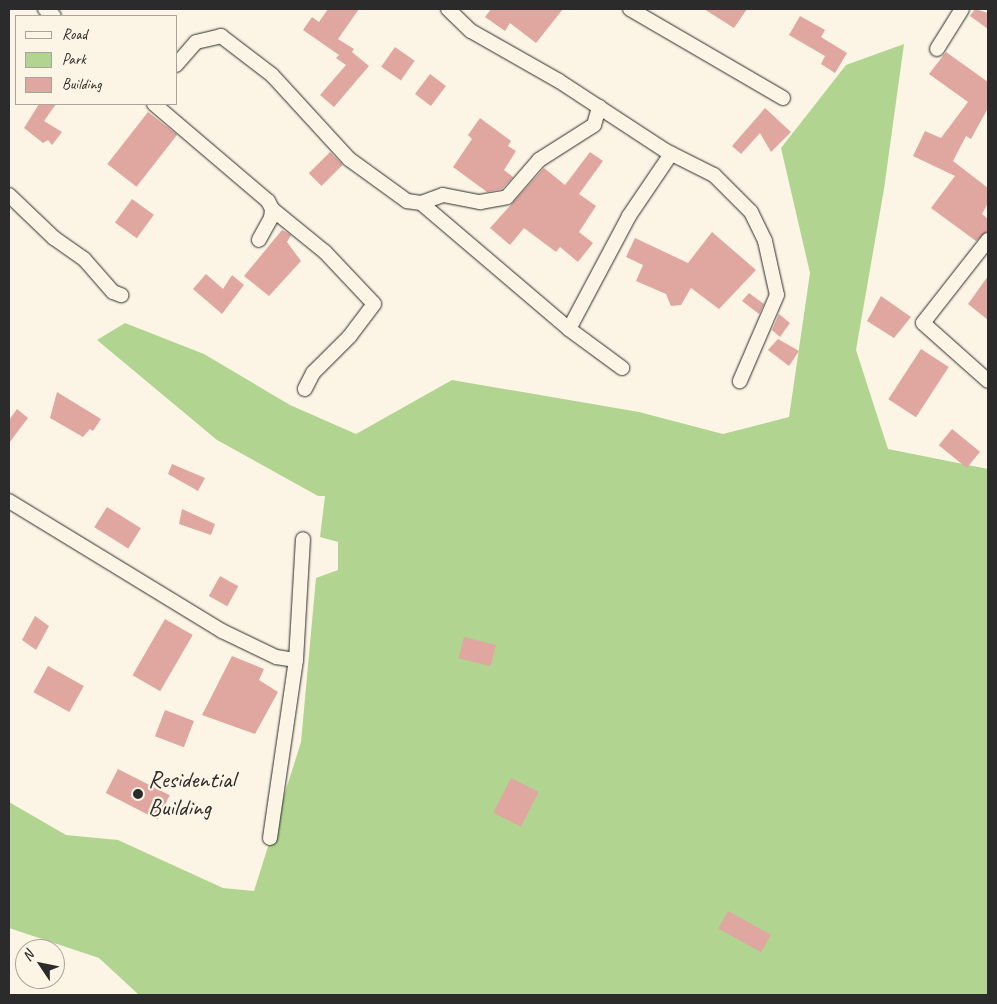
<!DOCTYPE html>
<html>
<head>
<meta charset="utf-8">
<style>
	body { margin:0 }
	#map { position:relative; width:997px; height:1004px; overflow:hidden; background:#fcf5e5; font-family:Caveat,sans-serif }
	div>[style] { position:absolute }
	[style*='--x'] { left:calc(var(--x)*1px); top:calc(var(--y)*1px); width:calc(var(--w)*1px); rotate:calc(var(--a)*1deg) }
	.green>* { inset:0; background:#b1d590 }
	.building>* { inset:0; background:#e0a6a0; transform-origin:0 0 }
	.roads { filter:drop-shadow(0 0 1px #2b2b2b) drop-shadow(0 0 1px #2b2b2b) }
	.minor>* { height:14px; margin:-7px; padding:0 7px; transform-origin:7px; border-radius:7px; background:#fcf5e5 }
	.dots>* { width:14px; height:14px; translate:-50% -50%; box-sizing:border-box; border:2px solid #fcf5e5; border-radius:50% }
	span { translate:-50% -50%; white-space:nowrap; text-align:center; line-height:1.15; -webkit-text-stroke:4.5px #fcf5e5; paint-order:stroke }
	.poi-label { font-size:24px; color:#2b2b2b }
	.left { translate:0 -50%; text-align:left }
	.frame { position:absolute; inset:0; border:10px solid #2b2b2b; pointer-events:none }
	.legend { position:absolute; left:15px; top:15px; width:162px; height:90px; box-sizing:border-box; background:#fcf5e5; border:1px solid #a8a49b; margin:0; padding:6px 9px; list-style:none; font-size:15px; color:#2b2b2b }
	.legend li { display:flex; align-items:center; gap:10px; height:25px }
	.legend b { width:25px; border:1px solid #a8a49b }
	.north { position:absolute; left:15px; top:939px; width:50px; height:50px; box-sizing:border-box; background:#fcf5e5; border:1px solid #a8a49b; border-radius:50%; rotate:304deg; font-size:14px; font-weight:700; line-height:20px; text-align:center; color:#2b2b2b }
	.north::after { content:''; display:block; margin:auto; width:18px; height:22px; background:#2b2b2b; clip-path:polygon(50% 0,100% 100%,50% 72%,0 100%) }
</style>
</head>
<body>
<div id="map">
	<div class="green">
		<div style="clip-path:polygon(904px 44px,884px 189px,856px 350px,888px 449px,988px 469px,988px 995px,139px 995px,99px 958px,9px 928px,9px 802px,66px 835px,118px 840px,223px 888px,254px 891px,301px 742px,316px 578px,338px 570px,338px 542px,320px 537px,325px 496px,318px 496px,217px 440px,97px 340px,125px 323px,204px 354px,290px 405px,356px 434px,452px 380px,639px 412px,723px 434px,789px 417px,810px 273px,781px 148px,846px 65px)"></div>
	</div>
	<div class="building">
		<div style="clip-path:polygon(328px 9px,359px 9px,338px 39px,354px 49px,352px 52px,369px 66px,334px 107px,320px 95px,346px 65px,336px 58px,339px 55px,303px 30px,312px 17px,319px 22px)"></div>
		<div style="clip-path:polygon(491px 9px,563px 9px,536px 43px,510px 23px,505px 31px,485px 17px)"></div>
		<div style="clip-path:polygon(704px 9px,747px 9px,734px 28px)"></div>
		<div style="clip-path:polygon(975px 9px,988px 13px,988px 29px,970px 16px)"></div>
		<div style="clip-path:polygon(800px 16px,825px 30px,821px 37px,847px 53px,835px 73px,821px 64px,825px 56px,789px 35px)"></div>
		<div style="left:395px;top:47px;width:24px;height:24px;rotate:35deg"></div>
		<div style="clip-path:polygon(946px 52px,988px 82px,988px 108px,971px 139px,966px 136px,953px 161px,988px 188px,988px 203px,982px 214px,988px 219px,988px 231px,976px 241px,931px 208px,955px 176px,913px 156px,925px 131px,941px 138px,968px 102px,929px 74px)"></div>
		<div style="left:430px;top:74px;width:20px;height:25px;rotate:37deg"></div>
		<div style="clip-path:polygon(39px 104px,56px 104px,44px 121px,62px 132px,52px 145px,48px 140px,43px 143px,24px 128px)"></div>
		<div style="clip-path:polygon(765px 108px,791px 132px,771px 152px,760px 133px,741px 154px,732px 146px)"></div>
		<div style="left:148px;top:112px;width:37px;height:66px;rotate:38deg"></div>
		<div style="clip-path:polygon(480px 118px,511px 141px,508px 146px,516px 151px,504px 170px,513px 177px,502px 189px,487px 192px,453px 167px,472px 139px,468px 135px)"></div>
		<div style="left:330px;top:152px;width:18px;height:30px;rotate:45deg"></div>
		<div style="clip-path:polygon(590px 152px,603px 161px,579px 194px,596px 206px,579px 232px,593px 243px,578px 262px,560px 247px,556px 252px,524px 228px,510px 245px,490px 228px,544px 168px,565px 185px)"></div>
		<div style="left:132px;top:199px;width:27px;height:29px;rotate:36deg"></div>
		<div style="clip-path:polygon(282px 230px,291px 235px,287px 242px,301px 261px,269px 296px,244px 276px)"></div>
		<div style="clip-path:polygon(712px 232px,756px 270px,719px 309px,691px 288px,681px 305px,671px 306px,666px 294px,636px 281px,643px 265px,626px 257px,635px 238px,688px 263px)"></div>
		<div style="clip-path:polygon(206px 274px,223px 289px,232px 275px,244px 285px,222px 314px,193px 289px)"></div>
		<div style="clip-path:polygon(988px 276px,988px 320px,968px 304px)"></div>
		<div style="clip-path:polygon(749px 293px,764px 304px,759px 314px,742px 301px)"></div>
		<div style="clip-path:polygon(881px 296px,911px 317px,894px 338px,867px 321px)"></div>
		<div style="clip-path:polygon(779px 314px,790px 323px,780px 337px,772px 330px)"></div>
		<div style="clip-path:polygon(778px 339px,799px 351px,789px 366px,768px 350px)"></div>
		<div style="left:921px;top:349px;width:33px;height:60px;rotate:33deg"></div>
		<div style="clip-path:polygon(57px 392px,101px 419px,93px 431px,90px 429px,83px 437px,50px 418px)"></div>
		<div style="clip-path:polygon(17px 409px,28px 418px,9px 443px,9px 420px)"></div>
		<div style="left:952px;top:429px;width:36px;height:21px;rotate:39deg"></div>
		<div style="clip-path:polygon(172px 464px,205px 478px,198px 491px,168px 474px)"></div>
		<div style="left:107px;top:507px;width:40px;height:24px;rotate:32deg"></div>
		<div style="clip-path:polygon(182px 509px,215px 524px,211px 535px,179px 524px)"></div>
		<div style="left:220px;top:576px;width:21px;height:23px;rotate:29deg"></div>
		<div style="clip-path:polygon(35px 616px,49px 626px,36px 650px,22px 640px)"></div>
		<div style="left:165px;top:619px;width:32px;height:65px;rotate:30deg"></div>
		<div style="left:464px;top:637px;width:33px;height:22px;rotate:14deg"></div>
		<div style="clip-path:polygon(232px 656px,264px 669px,259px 680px,278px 692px,255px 734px,202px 715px)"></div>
		<div style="left:48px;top:666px;width:41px;height:30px;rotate:29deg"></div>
		<div style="left:165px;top:710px;width:31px;height:28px;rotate:21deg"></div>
		<div style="left:118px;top:769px;width:58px;height:27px;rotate:27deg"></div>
		<div style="left:511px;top:778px;width:31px;height:39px;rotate:27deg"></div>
		<div style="left:728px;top:911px;width:49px;height:20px;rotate:29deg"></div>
	</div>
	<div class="roads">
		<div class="minor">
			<div style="--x:45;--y:9;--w:11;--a:38"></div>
			<div style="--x:448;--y:9;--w:32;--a:44"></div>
			<div style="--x:471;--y:31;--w:101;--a:29.6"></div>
			<div style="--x:559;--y:81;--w:128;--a:33.2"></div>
			<div style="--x:666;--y:151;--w:54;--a:26.6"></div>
			<div style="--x:714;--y:175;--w:52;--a:45"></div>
			<div style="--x:751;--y:212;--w:32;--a:64"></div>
			<div style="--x:765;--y:241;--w:55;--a:77.5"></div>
			<div style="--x:777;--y:295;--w:94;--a:113.3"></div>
			<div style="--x:630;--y:9;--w:177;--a:30.2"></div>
			<div style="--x:937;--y:49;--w:47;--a:-58"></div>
			<div style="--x:176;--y:65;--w:30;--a:-49"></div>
			<div style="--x:196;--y:42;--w:26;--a:-13"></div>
			<div style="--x:221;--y:36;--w:64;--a:37.4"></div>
			<div style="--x:272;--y:75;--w:114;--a:47.5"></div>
			<div style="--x:349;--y:159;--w:72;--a:35.9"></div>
			<div style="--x:407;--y:201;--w:14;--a:8"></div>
			<div style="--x:421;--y:203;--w:23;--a:-20"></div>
			<div style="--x:443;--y:195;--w:38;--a:11"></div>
			<div style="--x:480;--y:202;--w:27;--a:-10"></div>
			<div style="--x:507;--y:197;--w:49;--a:-49.1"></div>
			<div style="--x:539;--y:160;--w:65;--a:-32.5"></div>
			<div style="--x:594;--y:125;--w:19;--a:-74"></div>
			<div style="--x:154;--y:104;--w:150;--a:40.4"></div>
			<div style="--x:268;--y:201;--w:9;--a:63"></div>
			<div style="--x:272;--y:209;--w:9;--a:96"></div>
			<div style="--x:271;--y:218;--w:25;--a:119"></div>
			<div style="--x:9;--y:195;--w:62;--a:43.7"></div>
			<div style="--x:54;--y:238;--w:37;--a:35"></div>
			<div style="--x:84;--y:259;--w:44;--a:48.7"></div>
			<div style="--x:113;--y:292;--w:9;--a:21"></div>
			<div style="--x:421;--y:203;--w:194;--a:40.4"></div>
			<div style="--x:569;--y:329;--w:128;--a:-62"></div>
			<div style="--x:629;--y:216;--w:75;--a:-55.9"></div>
			<div style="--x:272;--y:209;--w:68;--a:39.1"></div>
			<div style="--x:325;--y:252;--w:71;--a:46.7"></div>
			<div style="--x:374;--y:304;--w:41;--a:127.1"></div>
			<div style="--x:349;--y:337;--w:51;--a:135"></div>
			<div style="--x:313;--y:373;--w:18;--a:117"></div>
			<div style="--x:988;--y:240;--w:105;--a:128.1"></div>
			<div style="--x:923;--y:323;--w:87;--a:41.7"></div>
			<div style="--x:569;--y:329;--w:66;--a:36.3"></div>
			<div style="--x:9;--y:501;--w:250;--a:31.4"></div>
			<div style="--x:222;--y:631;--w:60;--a:25.7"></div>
			<div style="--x:276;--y:657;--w:20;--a:9"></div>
			<div style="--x:270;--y:838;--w:180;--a:-81.7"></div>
			<div style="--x:296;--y:660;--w:121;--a:-86.7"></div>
		</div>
	</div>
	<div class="dots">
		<div style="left:138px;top:794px;background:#2b2b2b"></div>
	</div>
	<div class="poi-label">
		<span class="left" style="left:148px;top:794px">Residential<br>Building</span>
	</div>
	<div class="frame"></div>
	<ul class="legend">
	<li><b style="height:6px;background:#fcf5e5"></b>Road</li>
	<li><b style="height:14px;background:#b1d590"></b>Park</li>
	<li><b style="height:14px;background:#e0a6a0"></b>Building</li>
	</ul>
	<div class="north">N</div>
</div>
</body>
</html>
